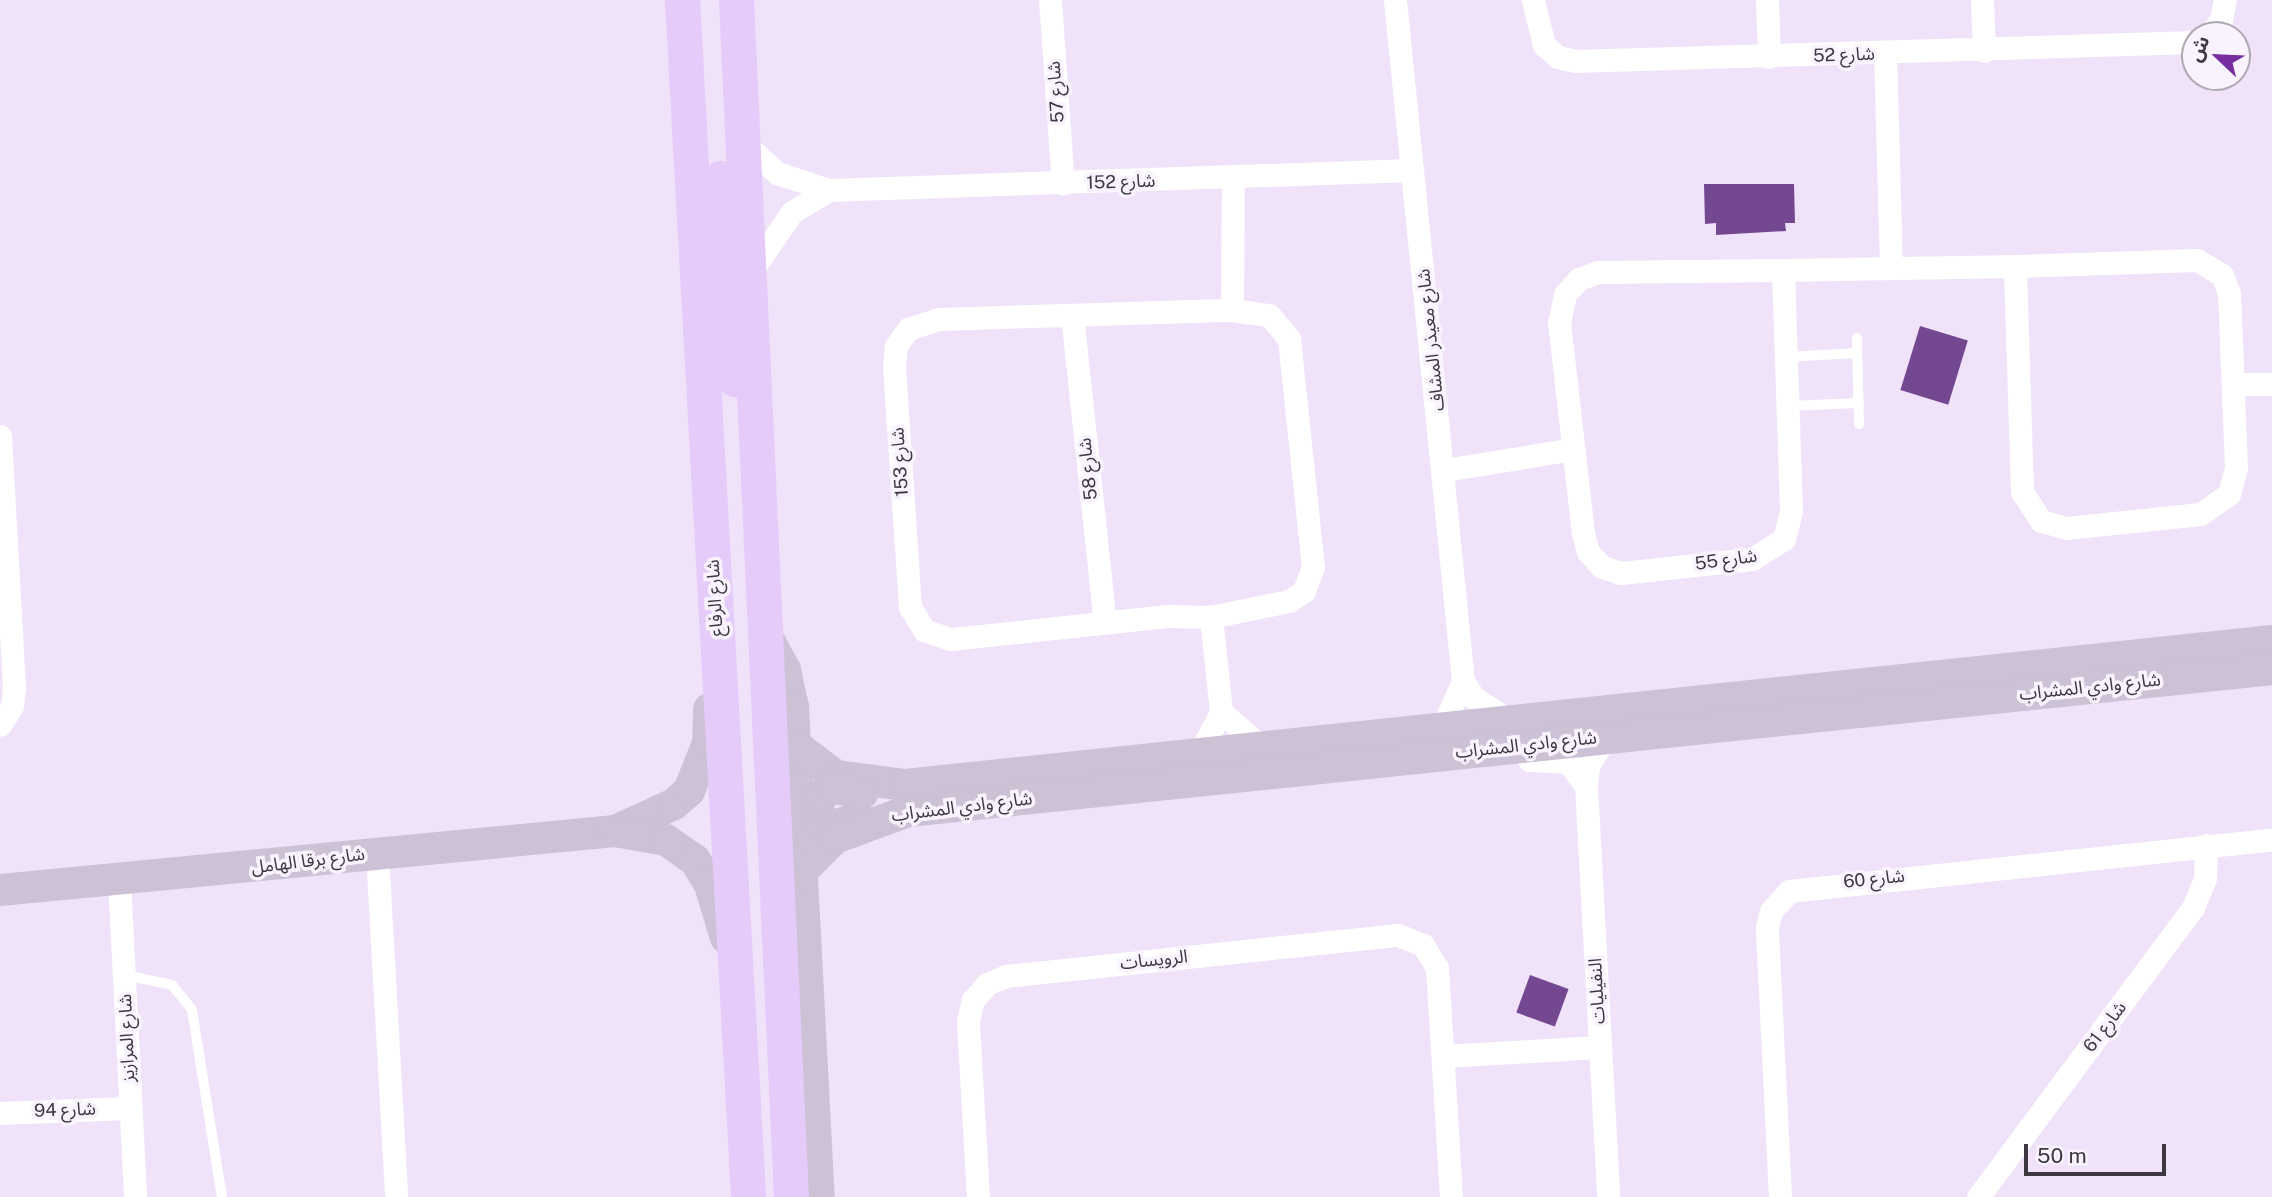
<!DOCTYPE html>
<html>
<head>
<meta charset="utf-8">
<style>
	body { margin:0 }
	#map { position:relative; width:2272px; height:1197px; overflow:hidden; background:#efe2f9; font-family:"Public Sans","Noto Sans Arabic",sans-serif }
	div>[style] { position:absolute }
	[style*='--x'] { left:calc(var(--x)*1px); top:calc(var(--y)*1px); width:calc(var(--w)*1px); rotate:calc(var(--a)*1deg) }
	.building>* { inset:0; background:#744891; transform-origin:0 0 }
	.lane>* { height:10px; margin:-5px; padding:0 5px; transform-origin:5px; border-radius:5px; background:#fff }
	.street>* { height:23px; margin:-11.5px; padding:0 11.5px; transform-origin:11.5px; border-radius:11.5px; background:#fff }
	.secondary>* { height:32px; margin:-16px; padding:0 16px; transform-origin:16px; border-radius:16px; background:#ccc1d5 }
	.primary>* { height:35px; margin:-17.5px; padding:0 17.5px; transform-origin:17.5px; border-radius:17.5px; background:#e5cbf9 }
	span { translate:-50% -50%; white-space:nowrap; text-align:center; line-height:1.15; -webkit-text-stroke:7px #f8f3fc; paint-order:stroke }
	.street-label { font-size:18px; color:#3c3740 }
	.north { position:absolute; left:2181px; top:21px; width:70px; height:70px; box-sizing:border-box; background:#f8f3fc; border:2px solid #ada8b1; border-radius:50%; rotate:293deg; font-size:19px; font-weight:700; line-height:28px; text-align:center; color:#3c3740 }
	.north::after { content:''; display:block; margin:auto; width:24px; height:32px; background:#762ea0; clip-path:polygon(50% 0,100% 100%,50% 72%,0 100%) }
	.scale { position:absolute; left:2024px; top:1144px; width:142px; height:32px; box-sizing:border-box; border:4px solid #3c3740; border-top:0; padding-left:9px; font-size:21px; line-height:24px; white-space:nowrap; color:#3c3740; -webkit-text-stroke:5px #f8f3fc; paint-order:stroke }
</style>
</head>
<body>
<div id="map">
	<div class="building">
		<div style="clip-path:polygon(1704px 184px,1794px 184px,1795px 223px,1785px 223px,1786px 231px,1716px 235px,1716px 223px,1705px 224px)"></div>
		<div style="left:1920px;top:326px;width:50px;height:67px;rotate:17deg"></div>
		<div style="left:1530px;top:975px;width:41px;height:40px;rotate:20deg"></div>
	</div>
	<div class="lane">
		<div style="--x:1857;--y:338;--w:86;--a:88.7"></div>
		<div style="--x:1786;--y:357;--w:71;--a:-3.2"></div>
		<div style="--x:1787;--y:406;--w:72;--a:-2.4"></div>
		<div style="--x:125;--y:975;--w:48;--a:12"></div>
		<div style="--x:172;--y:985;--w:32;--a:51"></div>
		<div style="--x:192;--y:1010;--w:189;--a:80.9"></div>
	</div>
	<div class="street">
		<div style="--x:1050;--y:0;--w:184;--a:86"></div>
		<div style="--x:1395;--y:0;--w:684;--a:84.3"></div>
		<div style="--x:1463;--y:681;--w:49;--a:114"></div>
		<div style="--x:1533;--y:0;--w:46;--a:76.3"></div>
		<div style="--x:1544;--y:45;--w:18;--a:41"></div>
		<div style="--x:1558;--y:57;--w:18;--a:13"></div>
		<div style="--x:1576;--y:61;--w:619;--a:-1.76"></div>
		<div style="--x:1767;--y:0;--w:57;--a:88"></div>
		<div style="--x:1982;--y:0;--w:51;--a:87.8"></div>
		<div style="--x:2209;--y:35;--w:19;--a:-51"></div>
		<div style="--x:2221;--y:20;--w:20;--a:-79"></div>
		<div style="--x:1885;--y:53;--w:215;--a:88.4"></div>
		<div style="--x:743;--y:142;--w:46;--a:42.4"></div>
		<div style="--x:777;--y:173;--w:55;--a:18.1"></div>
		<div style="--x:829;--y:190;--w:583;--a:-1.96"></div>
		<div style="--x:2197;--y:260;--w:29;--a:31"></div>
		<div style="--x:2222;--y:275;--w:19;--a:69"></div>
		<div style="--x:2229;--y:293;--w:175;--a:87.7"></div>
		<div style="--x:2236;--y:468;--w:27;--a:105"></div>
		<div style="--x:2229;--y:494;--w:35;--a:145"></div>
		<div style="--x:2200;--y:514;--w:134;--a:174"></div>
		<div style="--x:2067;--y:528;--w:27;--a:-165"></div>
		<div style="--x:2041;--y:521;--w:35;--a:-123"></div>
		<div style="--x:2022;--y:492;--w:226;--a:-91.8"></div>
		<div style="--x:2015;--y:266;--w:182;--a:-1.9"></div>
		<div style="--x:1783;--y:270;--w:241;--a:88.1"></div>
		<div style="--x:1791;--y:511;--w:29;--a:104"></div>
		<div style="--x:1784;--y:539;--w:38;--a:148"></div>
		<div style="--x:1752;--y:559;--w:132;--a:173.9"></div>
		<div style="--x:1621;--y:573;--w:20;--a:-162"></div>
		<div style="--x:1602;--y:567;--w:21;--a:-133"></div>
		<div style="--x:1588;--y:552;--w:20;--a:-105"></div>
		<div style="--x:1583;--y:533;--w:211;--a:-96.5"></div>
		<div style="--x:1559;--y:323;--w:30;--a:-78"></div>
		<div style="--x:1565;--y:294;--w:21;--a:-47"></div>
		<div style="--x:1579;--y:279;--w:20;--a:-20"></div>
		<div style="--x:1598;--y:272;--w:185;--a:-0.6"></div>
		<div style="--x:1783;--y:270;--w:232;--a:-1"></div>
		<div style="--x:751;--y:272;--w:73;--a:-55.7"></div>
		<div style="--x:792;--y:212;--w:43;--a:-30.7"></div>
		<div style="--x:1232;--y:310;--w:37;--a:8"></div>
		<div style="--x:1269;--y:315;--w:31;--a:50"></div>
		<div style="--x:1289;--y:339;--w:229;--a:84"></div>
		<div style="--x:1313;--y:567;--w:26;--a:111"></div>
		<div style="--x:1304;--y:591;--w:18;--a:146"></div>
		<div style="--x:1289;--y:601;--w:80;--a:168.4"></div>
		<div style="--x:1211;--y:617;--w:44;--a:-178.7"></div>
		<div style="--x:1167;--y:616;--w:218;--a:173.9"></div>
		<div style="--x:950;--y:639;--w:28;--a:-161"></div>
		<div style="--x:924;--y:630;--w:27;--a:-121"></div>
		<div style="--x:910;--y:607;--w:241;--a:-93.8"></div>
		<div style="--x:894;--y:367;--w:21;--a:-85"></div>
		<div style="--x:896;--y:346;--w:21;--a:-55"></div>
		<div style="--x:908;--y:329;--w:32;--a:-18"></div>
		<div style="--x:938;--y:319;--w:294;--a:-1.8"></div>
		<div style="--x:1232;--y:310;--w:131;--a:-89.6"></div>
		<div style="--x:1072;--y:315;--w:309;--a:83.9"></div>
		<div style="--x:2233;--y:384;--w:39;--a:0"></div>
		<div style="--x:0;--y:436;--w:251;--a:86.8"></div>
		<div style="--x:14;--y:687;--w:19;--a:96"></div>
		<div style="--x:12;--y:706;--w:22;--a:122"></div>
		<div style="--x:1445;--y:470;--w:130;--a:-9.3"></div>
		<div style="--x:1463;--y:681;--w:20;--a:57"></div>
		<div style="--x:1474;--y:698;--w:39;--a:32"></div>
		<div style="--x:1221;--y:712;--w:52;--a:40.4"></div>
		<div style="--x:1606;--y:736;--w:35;--a:121"></div>
		<div style="--x:1588;--y:766;--w:20;--a:96"></div>
		<div style="--x:1586;--y:786;--w:412;--a:86.9"></div>
		<div style="--x:1200;--y:752;--w:45;--a:-62.3"></div>
		<div style="--x:1221;--y:712;--w:96;--a:-96"></div>
		<div style="--x:1529;--y:760;--w:39;--a:3"></div>
		<div style="--x:1568;--y:762;--w:30;--a:53"></div>
		<div style="--x:377;--y:853;--w:345;--a:86.8"></div>
		<div style="--x:119;--y:879;--w:318;--a:87.1"></div>
		<div style="--x:1443;--y:1056;--w:157;--a:-3.3"></div>
		<div style="--x:0;--y:1113;--w:130;--a:-2.2"></div>
		<div style="--x:978;--y:1197;--w:176;--a:-93.3"></div>
		<div style="--x:968;--y:1021;--w:22;--a:-77"></div>
		<div style="--x:973;--y:1000;--w:21;--a:-49"></div>
		<div style="--x:987;--y:984;--w:21;--a:-23"></div>
		<div style="--x:1006;--y:976;--w:394;--a:-6"></div>
		<div style="--x:1398;--y:935;--w:27;--a:22"></div>
		<div style="--x:1423;--y:945;--w:27;--a:59"></div>
		<div style="--x:1437;--y:968;--w:229;--a:86.5"></div>
		<div style="--x:1780;--y:1197;--w:269;--a:-92.8"></div>
		<div style="--x:1767;--y:928;--w:17;--a:-77"></div>
		<div style="--x:1771;--y:911;--w:27;--a:-48"></div>
		<div style="--x:1789;--y:891;--w:486;--a:-6.1"></div>
		<div style="--x:1978;--y:1197;--w:360;--a:-53.4"></div>
		<div style="--x:2193;--y:908;--w:32;--a:-68"></div>
		<div style="--x:2205;--y:878;--w:33;--a:-88"></div>
	</div>
	<div class="secondary">
		<div style="--x:764;--y:631;--w:44;--a:61.7"></div>
		<div style="--x:785;--y:670;--w:38;--a:78"></div>
		<div style="--x:793;--y:707;--w:491;--a:87"></div>
		<div style="--x:795;--y:745;--w:51;--a:37.1"></div>
		<div style="--x:836;--y:776;--w:70;--a:7.4"></div>
		<div style="--x:905;--y:785;--w:1375;--a:-6.01"></div>
		<div style="--x:859;--y:818;--w:28;--a:163"></div>
		<div style="--x:832;--y:826;--w:13;--a:-148"></div>
		<div style="--x:821;--y:819;--w:13;--a:-108"></div>
		<div style="--x:817;--y:807;--w:14;--a:-69"></div>
		<div style="--x:822;--y:794;--w:13;--a:-27"></div>
		<div style="--x:834;--y:788;--w:29;--a:10"></div>
		<div style="--x:615;--y:831;--w:65;--a:-24.6"></div>
		<div style="--x:674;--y:804;--w:20;--a:-41"></div>
		<div style="--x:689;--y:791;--w:52;--a:-68.4"></div>
		<div style="--x:708;--y:743;--w:34;--a:-88"></div>
		<div style="--x:799;--y:874;--w:51;--a:-45"></div>
		<div style="--x:835;--y:838;--w:78;--a:-20.3"></div>
		<div style="--x:908;--y:811;--w:1371;--a:-5.94"></div>
		<div style="--x:0;--y:890;--w:618;--a:-5.48"></div>
		<div style="--x:615;--y:831;--w:52;--a:10"></div>
		<div style="--x:666;--y:840;--w:35;--a:35"></div>
		<div style="--x:695;--y:860;--w:29;--a:59"></div>
		<div style="--x:710;--y:885;--w:55;--a:73.2"></div>
	</div>
	<div class="primary">
		<div style="--x:682;--y:0;--w:1199;--a:86.84"></div>
		<div style="--x:736;--y:0;--w:1198;--a:87.37"></div>
		<div style="--x:721;--y:178;--w:202;--a:86"></div>
	</div>
	<div class="street-label">
		<span style="left:1844px;top:55px;rotate:-2deg">شارع 52</span>
		<span style="left:1056px;top:92px;rotate:-94deg">شارع 57</span>
		<span style="left:1121px;top:182px;rotate:-2deg">شارع 152</span>
		<span style="left:1431px;top:340px;rotate:-96deg">شارع معيذر المشاف</span>
		<span style="left:900px;top:462px;rotate:-94deg">شارع 153</span>
		<span style="left:1088px;top:469px;rotate:-96deg">شارع 58</span>
		<span style="left:1726px;top:560px;rotate:-8deg">شارع 55</span>
		<span style="left:715px;top:598px;rotate:-93deg">شارع الرفاع</span>
		<span style="left:2090px;top:687px;rotate:-6deg">شارع وادي المشراب</span>
		<span style="left:1526px;top:745px;rotate:-6deg">شارع وادي المشراب</span>
		<span style="left:962px;top:807px;rotate:-7deg">شارع وادي المشراب</span>
		<span style="left:308px;top:861px;rotate:-7deg">شارع برقا الهامل</span>
		<span style="left:1874px;top:879px;rotate:-6deg">شارع 60</span>
		<span style="left:1154px;top:960px;rotate:-6deg">الرويسات</span>
		<span style="left:1597px;top:991px;rotate:-93deg">النفيليات</span>
		<span style="left:2105px;top:1027px;rotate:-53deg">شارع 61</span>
		<span style="left:127px;top:1038px;rotate:-92deg">شارع المرازيز</span>
		<span style="left:65px;top:1110px;rotate:-2deg">شارع 94</span>
	</div>
	<div class="north">ش</div>
	<div class="scale">50 m</div>
</div>
</body>
</html>
